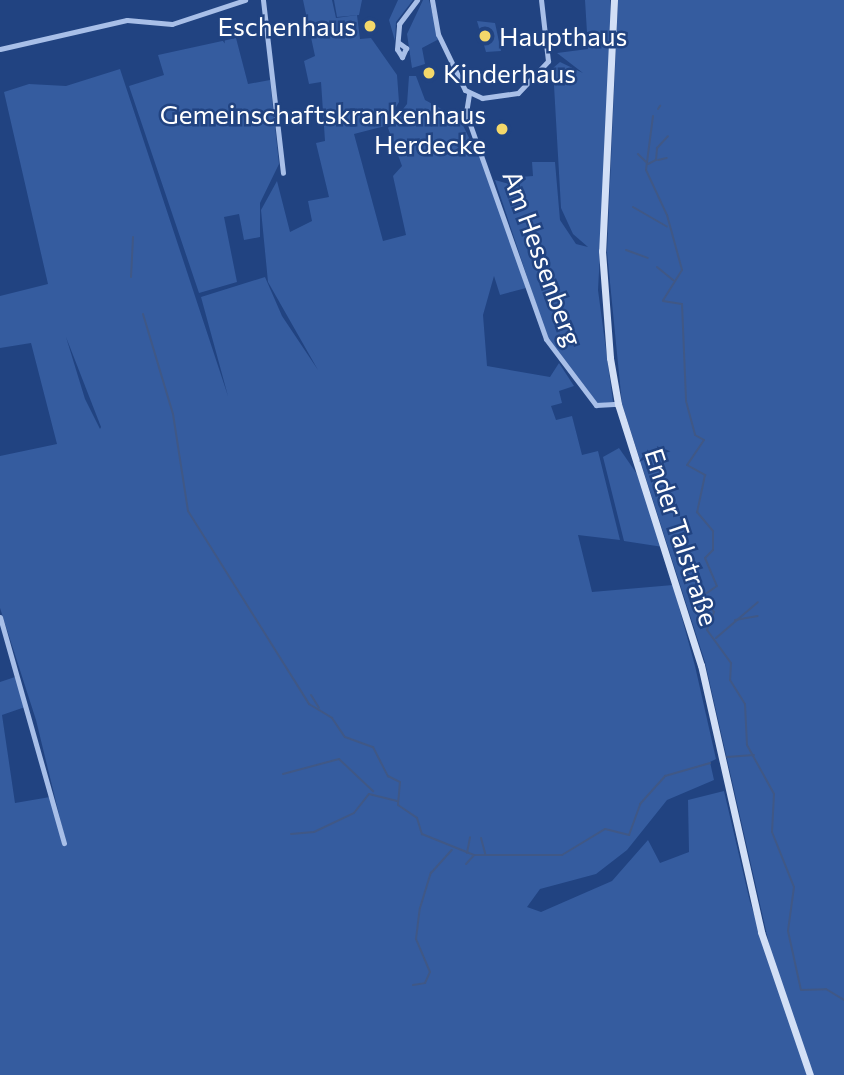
<!DOCTYPE html>
<html>
<head>
<meta charset="utf-8">
<style>
	body { margin:0 }
	#map { position:relative; width:844px; height:1075px; overflow:hidden; background:#214381; font-family:Commissioner,sans-serif }
	div>[style] { position:absolute }
	[style*='--x'] { left:calc(var(--x)*1px); top:calc(var(--y)*1px); width:calc(var(--w)*1px); rotate:calc(var(--a)*1deg) }
	.green>* { inset:0; background:#355c9f }
	.stream>* { height:2px; margin:-1px; padding:0 1px; transform-origin:1px; border-radius:1px; background:#405886 }
	.minor>* { height:5px; margin:-2.5px; padding:0 2.5px; transform-origin:2.5px; border-radius:2.5px; background:#a8bfe8 }
	.secondary>* { height:7px; margin:-3.5px; padding:0 3.5px; transform-origin:3.5px; border-radius:3.5px; background:#d2dff6 }
	.dots>* { width:19px; height:19px; translate:-50% -50%; box-sizing:border-box; border:4px solid #214381; border-radius:50% }
	span { translate:-50% -50%; white-space:nowrap; text-align:center; line-height:1.15; -webkit-text-stroke:5px #214381; paint-order:stroke }
	.poi-label { font-size:26px; color:#fff }
	.right { translate:-100% -50%; text-align:right }
	.left { translate:0 -50%; text-align:left }
	.street-label { font-size:26px; color:#fff }
</style>
</head>
<body>
<div id="map">
	<div class="green">
		<div style="clip-path:polygon(evenodd,303px 0,332px 0,336px 18px,357px 15px,360px 39px,371px 38px,397px 75px,399px 102px,385px 126px,354px 134px,383px 241px,406px 235px,393px 176px,402px 166px,388px 128px,407px 104px,409px 76px,416px 76px,425px 100px,460px 119px,471px 142px,477px 141px,526px 288px,500px 295px,494px 276px,483px 315px,487px 366px,550px 377px,559px 363px,574px 386px,559px 391px,562px 403px,551px 406px,556px 420px,572px 416px,582px 455px,598px 451px,620px 540px,578px 535px,592px 592px,673px 585px,695px 666px,716px 759px,710px 762px,714px 780px,667px 800px,627px 850px,596px 874px,540px 889px,527px 907px,541px 912px,612px 881px,648px 840px,660px 863px,689px 852px,688px 800px,724px 791px,750px 902px,808px 1075px,0 1075px,0 682px,15px 677px,28px 706px,2px 715px,15px 803px,50px 797px,66px 843px,36px 720px,0 608px,0 456px,57px 444px,31px 343px,0 348px,0 296px,48px 284px,4px 92px,29px 84px,66px 86px,120px 69px,228px 396px,201px 297px,265px 277px,282px 316px,318px 370px,268px 282px,261px 210px,277px 181px,290px 232px,312px 221px,308px 201px,329px 197px,316px 143px,325px 141px,321px 82px,309px 84px,304px 61px,315px 56px,303px 0,66px 337px,101px 427px,100px 429px,85px 399px,66px 337px)"></div>
		<div style="clip-path:polygon(334px 0,362px 0,359px 15px,337px 17px)"></div>
		<div style="clip-path:polygon(398px 0,413px 0,396px 22px,395px 41px,389px 20px)"></div>
		<div style="clip-path:polygon(423px 0,429px 0,439px 39px,422px 48px,425px 64px,412px 68px,407px 34px)"></div>
		<div style="clip-path:polygon(585px 0,610px 0,612px 36px,598px 290px,613px 402px,596px 404px,547px 337px,495px 180px,520px 187px,520px 177px,533px 176px,532px 162px,555px 162px,560px 220px,576px 244px,588px 247px,573px 234px,561px 208px,553px 68px,560px 62px,583px 73px,557px 53px,588px 49px)"></div>
		<div style="clip-path:polygon(618px 0,844px 0,844px 1075px,812px 1075px,777px 979px,705px 662px,622px 404px,607px 252px)"></div>
		<div style="clip-path:polygon(477px 21px,495px 23px,501px 51px,486px 52px)"></div>
		<div style="clip-path:polygon(236px 38px,248px 84px,270px 80px,279px 164px,260px 203px,260px 237px,244px 240px,239px 214px,224px 217px,237px 282px,199px 293px,129px 86px,164px 75px,158px 55px)"></div>
		<div style="clip-path:polygon(619px 448px,637px 474px,663px 547px,624px 541px,603px 457px)"></div>
	</div>
	<div class="stream">
		<div style="--x:658;--y:109;--w:4;--a:-56"></div>
		<div style="--x:653;--y:116;--w:54;--a:97.4"></div>
		<div style="--x:646;--y:170;--w:50;--a:65"></div>
		<div style="--x:667;--y:215;--w:57;--a:74.7"></div>
		<div style="--x:682;--y:270;--w:36;--a:122"></div>
		<div style="--x:663;--y:301;--w:19;--a:9"></div>
		<div style="--x:682;--y:304;--w:97;--a:87.6"></div>
		<div style="--x:686;--y:401;--w:35;--a:75"></div>
		<div style="--x:695;--y:435;--w:10;--a:29"></div>
		<div style="--x:704;--y:440;--w:30;--a:124"></div>
		<div style="--x:687;--y:465;--w:21;--a:29"></div>
		<div style="--x:705;--y:475;--w:38;--a:102"></div>
		<div style="--x:697;--y:512;--w:25;--a:50"></div>
		<div style="--x:713;--y:531;--w:19;--a:90"></div>
		<div style="--x:713;--y:550;--w:11;--a:135"></div>
		<div style="--x:705;--y:558;--w:30;--a:67"></div>
		<div style="--x:717;--y:586;--w:18;--a:146"></div>
		<div style="--x:702;--y:596;--w:20;--a:53"></div>
		<div style="--x:714;--y:612;--w:19;--a:111"></div>
		<div style="--x:707;--y:630;--w:41;--a:54"></div>
		<div style="--x:731;--y:663;--w:17;--a:93"></div>
		<div style="--x:730;--y:680;--w:28;--a:58"></div>
		<div style="--x:745;--y:704;--w:41;--a:87.2"></div>
		<div style="--x:747;--y:745;--w:56;--a:61.1"></div>
		<div style="--x:774;--y:794;--w:38;--a:93"></div>
		<div style="--x:772;--y:832;--w:59;--a:68.2"></div>
		<div style="--x:794;--y:887;--w:44;--a:97.8"></div>
		<div style="--x:788;--y:931;--w:60;--a:77.6"></div>
		<div style="--x:801;--y:990;--w:25;--a:-2"></div>
		<div style="--x:826;--y:989;--w:21;--a:31"></div>
		<div style="--x:638;--y:154;--w:14;--a:45"></div>
		<div style="--x:648;--y:164;--w:9;--a:-27"></div>
		<div style="--x:656;--y:160;--w:12;--a:-85"></div>
		<div style="--x:657;--y:148;--w:16;--a:-47"></div>
		<div style="--x:658;--y:160;--w:9;--a:-13"></div>
		<div style="--x:633;--y:207;--w:39;--a:30"></div>
		<div style="--x:626;--y:250;--w:23;--a:20"></div>
		<div style="--x:657;--y:267;--w:21;--a:39"></div>
		<div style="--x:131;--y:277;--w:40;--a:-87.1"></div>
		<div style="--x:143;--y:314;--w:104;--a:73.3"></div>
		<div style="--x:173;--y:414;--w:98;--a:81.2"></div>
		<div style="--x:188;--y:511;--w:228;--a:57.9"></div>
		<div style="--x:309;--y:704;--w:27;--a:31"></div>
		<div style="--x:332;--y:718;--w:23;--a:56"></div>
		<div style="--x:345;--y:737;--w:30;--a:20"></div>
		<div style="--x:373;--y:747;--w:33;--a:63"></div>
		<div style="--x:388;--y:776;--w:13;--a:27"></div>
		<div style="--x:400;--y:782;--w:23;--a:95"></div>
		<div style="--x:398;--y:805;--w:23;--a:34"></div>
		<div style="--x:417;--y:818;--w:17;--a:73"></div>
		<div style="--x:422;--y:834;--w:56;--a:22"></div>
		<div style="--x:474;--y:855;--w:88;--a:0"></div>
		<div style="--x:562;--y:855;--w:50;--a:-31.2"></div>
		<div style="--x:605;--y:829;--w:25;--a:14"></div>
		<div style="--x:629;--y:835;--w:33;--a:-70"></div>
		<div style="--x:640;--y:804;--w:38;--a:-48"></div>
		<div style="--x:665;--y:776;--w:47;--a:-16.1"></div>
		<div style="--x:735;--y:620;--w:23;--a:-10"></div>
		<div style="--x:716;--y:638;--w:55;--a:-40.6"></div>
		<div style="--x:311;--y:695;--w:15;--a:58"></div>
		<div style="--x:727;--y:757;--w:27;--a:-4"></div>
		<div style="--x:283;--y:774;--w:58;--a:-15"></div>
		<div style="--x:339;--y:759;--w:47;--a:43.3"></div>
		<div style="--x:291;--y:834;--w:23;--a:-5"></div>
		<div style="--x:314;--y:832;--w:44;--a:-25.4"></div>
		<div style="--x:354;--y:813;--w:24;--a:-52"></div>
		<div style="--x:369;--y:794;--w:30;--a:14"></div>
		<div style="--x:481;--y:838;--w:16;--a:75"></div>
		<div style="--x:467;--y:853;--w:16;--a:-79"></div>
		<div style="--x:466;--y:864;--w:12;--a:-48"></div>
		<div style="--x:413;--y:985;--w:12;--a:-9"></div>
		<div style="--x:425;--y:983;--w:12;--a:-66"></div>
		<div style="--x:430;--y:972;--w:36;--a:-113"></div>
		<div style="--x:416;--y:939;--w:31;--a:-83"></div>
		<div style="--x:420;--y:908;--w:37;--a:-73"></div>
		<div style="--x:431;--y:873;--w:31;--a:-48"></div>
	</div>
	<div class="minor">
		<div style="--x:263;--y:0;--w:174;--a:83.4"></div>
		<div style="--x:432;--y:0;--w:35;--a:80"></div>
		<div style="--x:438;--y:34;--w:62;--a:64.3"></div>
		<div style="--x:465;--y:90;--w:19;--a:25"></div>
		<div style="--x:482;--y:98;--w:36;--a:-8"></div>
		<div style="--x:518;--y:93;--w:44;--a:-46.8"></div>
		<div style="--x:548;--y:61;--w:61;--a:-96.5"></div>
		<div style="--x:399;--y:43;--w:9;--a:36"></div>
		<div style="--x:406;--y:48;--w:10;--a:114"></div>
		<div style="--x:402;--y:57;--w:9;--a:-122"></div>
		<div style="--x:397;--y:49;--w:25;--a:-85"></div>
		<div style="--x:399;--y:24;--w:30;--a:-53"></div>
		<div style="--x:0;--y:49;--w:130;--a:-12.9"></div>
		<div style="--x:127;--y:20;--w:45;--a:5.1"></div>
		<div style="--x:172;--y:24;--w:77;--a:-18.2"></div>
		<div style="--x:469;--y:94;--w:19;--a:99"></div>
		<div style="--x:466;--y:113;--w:240;--a:70.5"></div>
		<div style="--x:546;--y:339;--w:83;--a:52.9"></div>
		<div style="--x:596;--y:405;--w:22;--a:-3"></div>
		<div style="--x:0;--y:617;--w:235;--a:74.2"></div>
	</div>
	<div class="secondary">
		<div style="--x:614;--y:0;--w:251;--a:92.7"></div>
		<div style="--x:602;--y:251;--w:107;--a:85.7"></div>
		<div style="--x:610;--y:358;--w:47;--a:80.1"></div>
		<div style="--x:618;--y:404;--w:274;--a:72.4"></div>
		<div style="--x:701;--y:665;--w:274;--a:77.3"></div>
		<div style="--x:761;--y:932;--w:151;--a:71.1"></div>
	</div>
	<div class="dots">
		<div style="left:370px;top:26px;background:#f4d86a"></div>
		<div style="left:485px;top:36px;background:#f4d86a"></div>
		<div style="left:429px;top:73px;background:#f4d86a"></div>
		<div style="left:502px;top:129px;background:#f4d86a"></div>
	</div>
	<div class="poi-label">
		<span class="right" style="left:356px;top:26px">Eschenhaus</span>
		<span class="left" style="left:499px;top:36px">Haupthaus</span>
		<span class="left" style="left:443px;top:73px">Kinderhaus</span>
		<span class="right" style="left:486px;top:129px">Gemeinschaftskrankenhaus<br>Herdecke</span>
	</div>
	<div class="street-label">
		<span style="left:543px;top:258px;rotate:70deg">Am Hessenberg</span>
		<span style="left:682px;top:537px;rotate:72deg">Ender Talstraße</span>
	</div>
</div>
</body>
</html>
